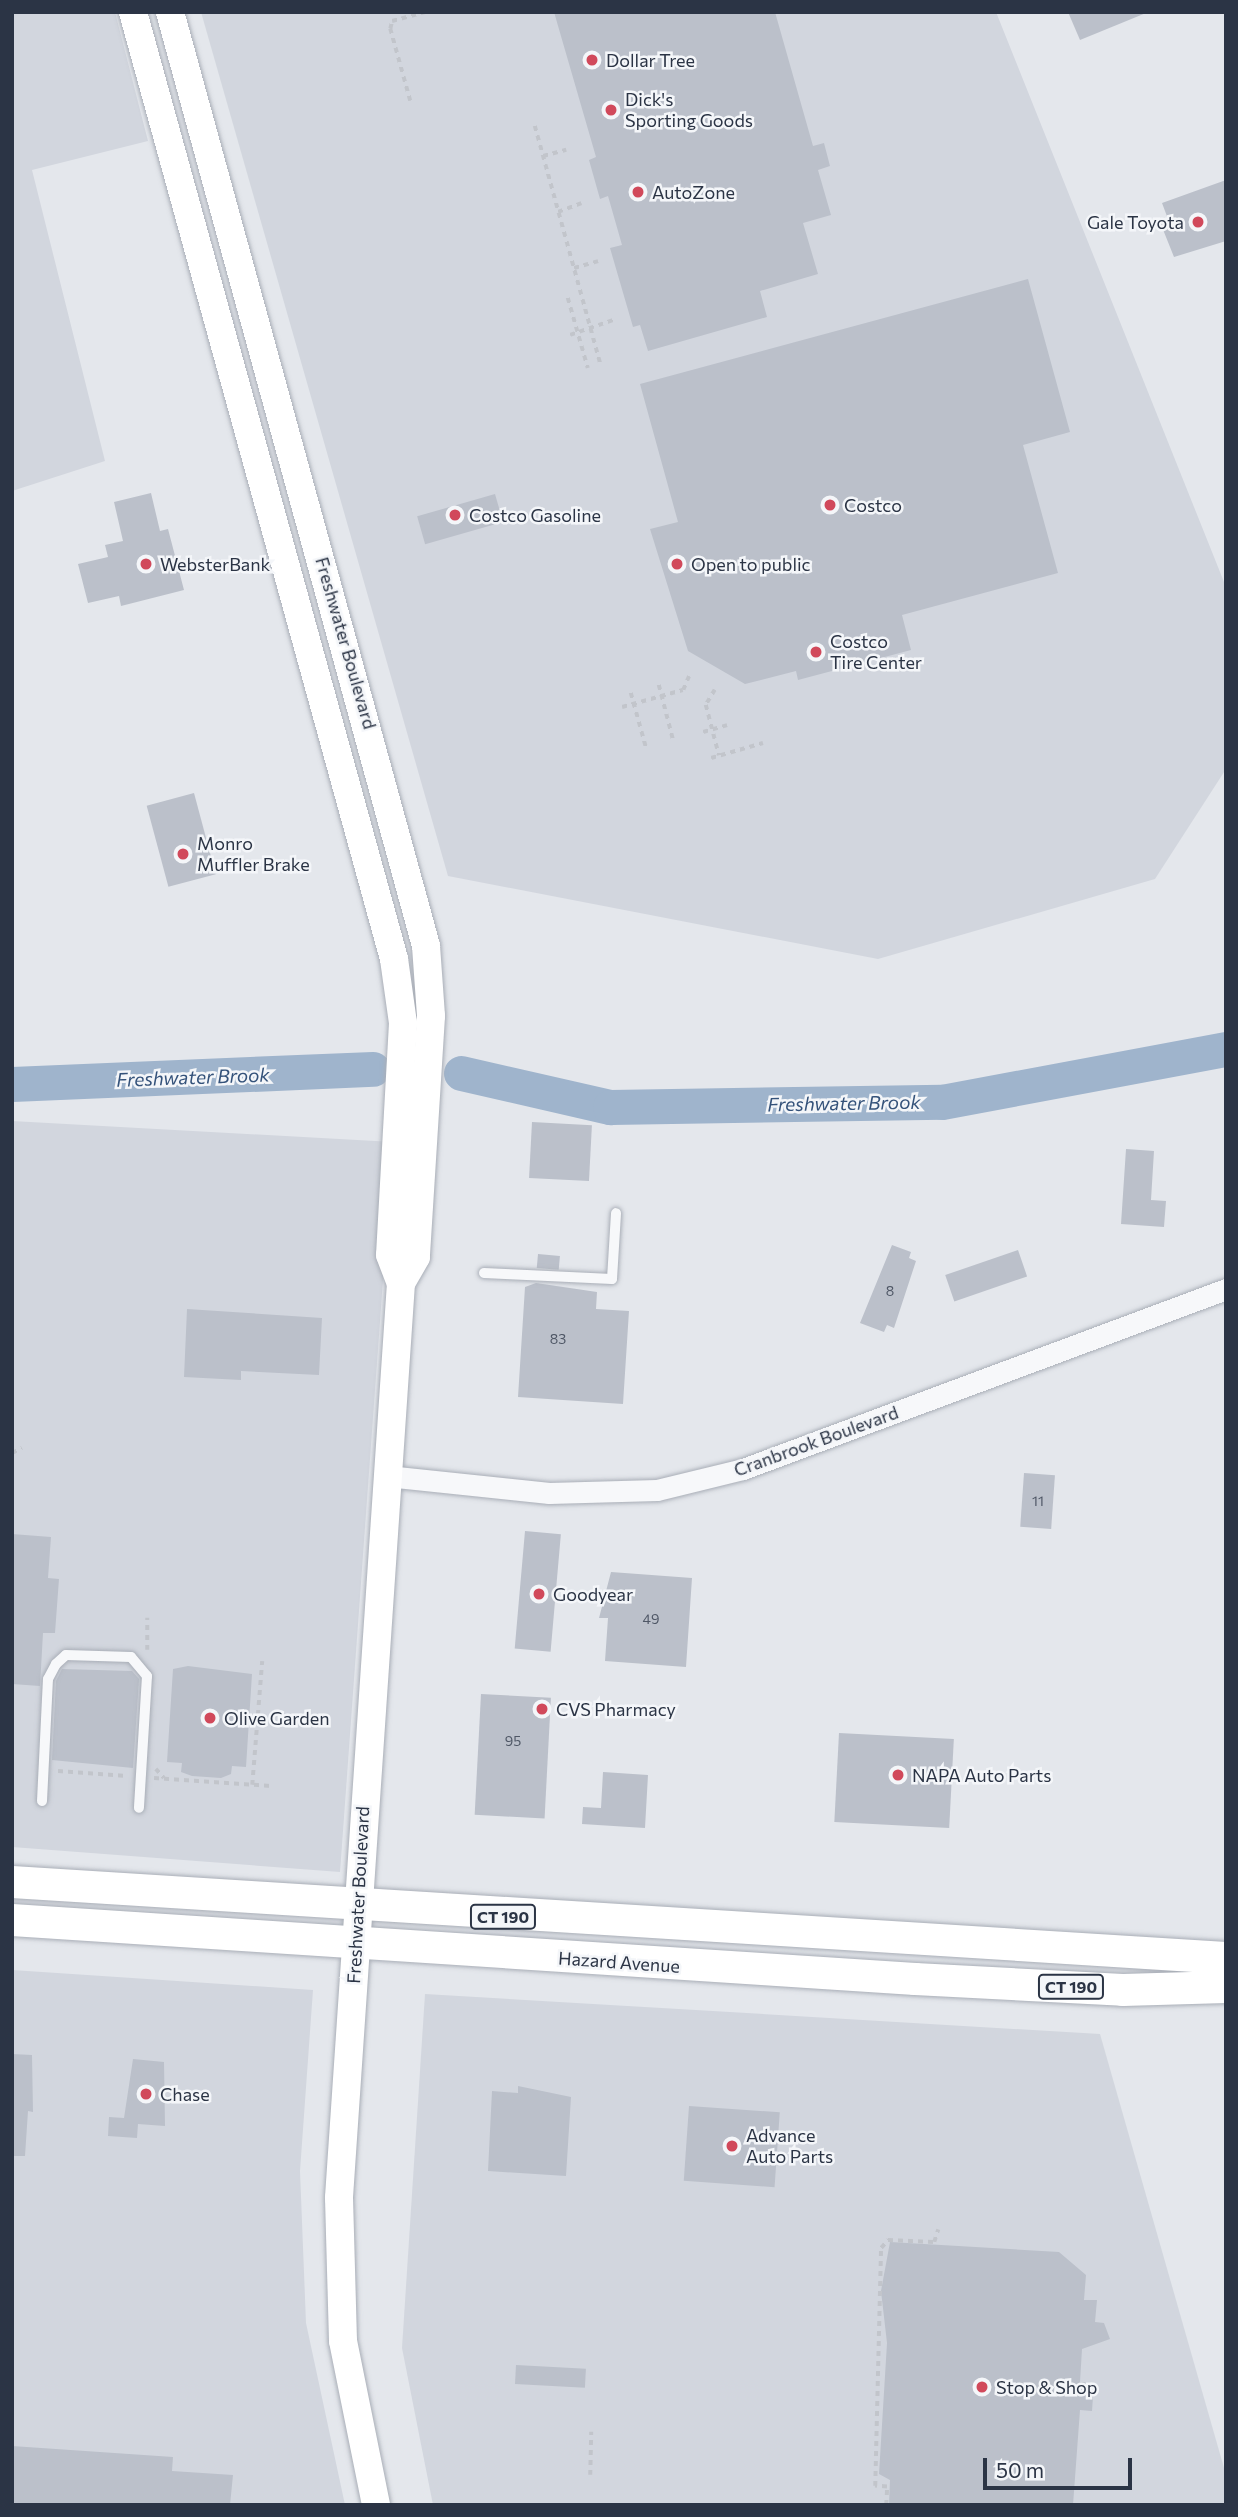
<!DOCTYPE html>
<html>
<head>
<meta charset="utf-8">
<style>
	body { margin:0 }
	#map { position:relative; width:1238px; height:2517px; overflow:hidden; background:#e4e7ec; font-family:Commissioner,sans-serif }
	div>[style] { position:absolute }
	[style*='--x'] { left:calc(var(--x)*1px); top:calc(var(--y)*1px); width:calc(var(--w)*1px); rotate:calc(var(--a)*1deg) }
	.built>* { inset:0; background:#d2d6de }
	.river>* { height:35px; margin:-17.5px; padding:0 17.5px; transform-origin:17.5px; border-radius:17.5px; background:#9fb4cc }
	.building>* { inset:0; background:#bbc0ca; transform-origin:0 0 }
	.path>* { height:3.5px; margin-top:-1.75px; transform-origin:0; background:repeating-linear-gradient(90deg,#c2c5cb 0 5px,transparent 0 10px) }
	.roads { filter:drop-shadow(0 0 2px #a9aeb7) drop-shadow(0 0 2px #a9aeb7) }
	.lane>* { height:10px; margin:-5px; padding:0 5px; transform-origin:5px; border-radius:5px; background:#f7f8fa }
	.street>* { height:21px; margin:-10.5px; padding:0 10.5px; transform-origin:10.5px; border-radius:10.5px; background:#f7f8fa }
	.secondary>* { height:28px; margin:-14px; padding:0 14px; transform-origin:14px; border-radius:14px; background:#fff }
	.primary>* { height:32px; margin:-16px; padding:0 16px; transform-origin:16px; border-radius:16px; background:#fff }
	.dots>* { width:19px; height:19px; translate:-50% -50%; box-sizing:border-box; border:4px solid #f4f6f9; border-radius:50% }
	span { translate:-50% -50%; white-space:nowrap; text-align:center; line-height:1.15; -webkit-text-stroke:5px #f4f6f9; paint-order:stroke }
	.number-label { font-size:14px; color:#4f5766 }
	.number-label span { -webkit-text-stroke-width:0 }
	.shield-label span { padding:2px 5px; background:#f4f6f9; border:2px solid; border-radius:5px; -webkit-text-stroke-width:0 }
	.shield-label { font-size:16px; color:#2b3445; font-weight:700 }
	.poi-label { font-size:18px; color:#2b3445 }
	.left { translate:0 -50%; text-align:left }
	.right { translate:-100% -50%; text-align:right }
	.street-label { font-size:18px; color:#2b3445 }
	.water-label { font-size:19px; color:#34527a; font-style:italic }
	.frame { position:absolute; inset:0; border:14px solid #2b3445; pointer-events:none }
	.scale { position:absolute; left:983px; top:2458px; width:149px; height:32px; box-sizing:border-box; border:4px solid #2b3445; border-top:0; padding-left:9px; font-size:21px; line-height:24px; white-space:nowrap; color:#2b3445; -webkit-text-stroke:5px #f4f6f9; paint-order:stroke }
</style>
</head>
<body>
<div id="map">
	<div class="built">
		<div style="clip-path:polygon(12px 12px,115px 12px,148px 141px,32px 170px,105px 461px,12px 491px)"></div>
		<div style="clip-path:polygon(201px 12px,996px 12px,1226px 587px,1226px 769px,1155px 879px,878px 959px,448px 876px)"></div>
		<div style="clip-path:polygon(12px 1121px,393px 1142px,340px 1872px,12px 1847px)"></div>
		<div style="clip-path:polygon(12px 1970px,313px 1990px,300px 2171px,306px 2323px,345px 2505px,12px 2505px)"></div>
		<div style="clip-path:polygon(425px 1994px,1100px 2034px,1226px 2475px,1226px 2505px,433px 2505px,402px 2348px)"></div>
	</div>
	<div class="river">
		<div style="--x:461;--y:1073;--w:153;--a:12.9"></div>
		<div style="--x:610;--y:1107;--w:332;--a:-0.9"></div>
		<div style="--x:942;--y:1102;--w:289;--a:-10.6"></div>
		<div style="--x:12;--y:1084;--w:361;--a:-2.4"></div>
	</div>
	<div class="building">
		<div style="clip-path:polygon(554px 12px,775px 12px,813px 146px,824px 143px,830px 166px,818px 170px,831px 215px,803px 223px,818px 274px,760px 291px,767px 317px,648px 351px,640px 325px,633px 327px,610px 248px,622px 245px,608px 196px,600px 199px,589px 160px,596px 157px)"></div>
		<div style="clip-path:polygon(1068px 12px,1146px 12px,1146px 13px,1080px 40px)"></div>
		<div style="clip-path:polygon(1226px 180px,1226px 241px,1174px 257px,1160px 222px,1168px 219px,1162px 203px)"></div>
		<div style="clip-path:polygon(1028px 279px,1070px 432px,1023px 445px,1058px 573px,902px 615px,911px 650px,798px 680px,796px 671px,745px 684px,688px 651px,650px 529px,678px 522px,640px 384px)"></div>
		<div style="clip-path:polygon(151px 493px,160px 531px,168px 529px,184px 590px,121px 606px,119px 596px,88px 603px,78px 564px,108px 557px,105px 545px,123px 541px,114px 502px)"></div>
		<div style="left:495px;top:494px;width:29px;height:81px;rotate:74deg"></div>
		<div style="left:194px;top:793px;width:84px;height:49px;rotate:75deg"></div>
		<div style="left:532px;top:1122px;width:60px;height:56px;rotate:3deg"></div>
		<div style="clip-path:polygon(1126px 1149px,1154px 1151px,1151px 1200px,1166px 1201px,1164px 1227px,1121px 1224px)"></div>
		<div style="clip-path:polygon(892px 1245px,911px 1252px,909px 1258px,916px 1261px,894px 1328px,887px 1325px,884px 1332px,860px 1323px)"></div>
		<div style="left:1018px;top:1250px;width:28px;height:77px;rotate:71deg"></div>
		<div style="left:538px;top:1254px;width:22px;height:14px;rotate:5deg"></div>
		<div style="clip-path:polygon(536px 1283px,597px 1292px,596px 1309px,629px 1311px,623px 1404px,518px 1397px,525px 1287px)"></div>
		<div style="clip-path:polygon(187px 1309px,322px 1318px,319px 1375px,241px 1371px,241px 1380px,184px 1377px)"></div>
		<div style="left:1024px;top:1473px;width:31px;height:54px;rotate:4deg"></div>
		<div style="left:525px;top:1531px;width:36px;height:118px;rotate:5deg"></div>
		<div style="clip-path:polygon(12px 1534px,51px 1537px,48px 1578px,59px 1579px,55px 1633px,43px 1633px,40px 1686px,12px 1684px)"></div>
		<div style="clip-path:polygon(611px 1572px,692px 1578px,686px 1667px,605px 1661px,608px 1618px,599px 1618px)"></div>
		<div style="clip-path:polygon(188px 1666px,252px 1674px,246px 1767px,232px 1766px,231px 1774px,221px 1778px,192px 1776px,181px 1772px,182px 1763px,167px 1762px,173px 1669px)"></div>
		<div style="clip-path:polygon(62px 1669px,132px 1671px,139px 1679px,133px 1768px,52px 1760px,56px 1681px)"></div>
		<div style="left:481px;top:1694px;width:70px;height:121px;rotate:3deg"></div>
		<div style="left:839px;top:1733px;width:115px;height:89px;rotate:3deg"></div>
		<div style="clip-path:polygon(603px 1772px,648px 1775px,645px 1828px,582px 1824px,583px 1807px,601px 1808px)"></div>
		<div style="clip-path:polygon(12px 2054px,32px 2055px,33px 2112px,28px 2111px,25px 2156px,12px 2156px)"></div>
		<div style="clip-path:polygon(133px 2059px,164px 2062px,165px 2126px,138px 2124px,137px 2138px,108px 2136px,109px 2117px,124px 2118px)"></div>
		<div style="clip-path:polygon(518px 2086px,571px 2097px,566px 2176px,488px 2171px,492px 2091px,518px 2093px)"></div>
		<div style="left:689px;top:2106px;width:91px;height:75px;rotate:4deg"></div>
		<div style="clip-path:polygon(890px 2242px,1059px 2252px,1086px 2275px,1084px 2300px,1097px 2300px,1095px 2322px,1104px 2323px,1110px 2339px,1082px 2349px,1080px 2382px,1094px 2383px,1092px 2411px,1080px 2410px,1073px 2505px,889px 2505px,890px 2480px,879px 2474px,887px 2343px,881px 2291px)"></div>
		<div style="left:516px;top:2365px;width:70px;height:19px;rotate:3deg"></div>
		<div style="clip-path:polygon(12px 2446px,173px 2457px,172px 2471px,233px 2475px,230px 2505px,12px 2505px)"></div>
	</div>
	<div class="path">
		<div style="--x:410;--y:101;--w:75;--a:-105.5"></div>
		<div style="--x:390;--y:29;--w:8;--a:-76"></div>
		<div style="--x:392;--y:21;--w:35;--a:-15"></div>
		<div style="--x:535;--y:126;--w:248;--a:74.6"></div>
		<div style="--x:543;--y:156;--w:24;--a:-15"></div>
		<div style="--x:558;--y:212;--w:25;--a:-21"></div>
		<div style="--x:574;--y:268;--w:25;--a:-16"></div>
		<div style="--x:568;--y:298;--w:73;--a:74.1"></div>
		<div style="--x:570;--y:335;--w:46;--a:-19.2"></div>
		<div style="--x:659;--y:685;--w:56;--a:75.5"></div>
		<div style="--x:715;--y:690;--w:17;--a:121"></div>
		<div style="--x:706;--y:705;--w:52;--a:75.4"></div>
		<div style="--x:631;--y:693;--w:56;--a:74.5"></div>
		<div style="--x:622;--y:707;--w:63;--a:-15.6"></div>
		<div style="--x:683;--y:690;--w:15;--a:-67"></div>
		<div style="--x:703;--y:732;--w:25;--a:-16"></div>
		<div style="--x:711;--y:758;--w:54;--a:-16.1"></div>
		<div style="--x:12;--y:1453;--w:11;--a:-27"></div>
		<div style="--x:147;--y:1650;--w:32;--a:-90"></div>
		<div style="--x:156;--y:1769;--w:12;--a:48"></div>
		<div style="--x:58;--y:1771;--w:69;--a:4.1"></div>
		<div style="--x:154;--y:1778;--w:117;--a:3.9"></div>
		<div style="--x:252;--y:1785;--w:124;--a:-85.4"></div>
		<div style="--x:590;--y:2475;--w:43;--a:-88.7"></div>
		<div style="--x:886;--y:2505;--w:18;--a:-87"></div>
		<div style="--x:887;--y:2487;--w:12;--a:-175"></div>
		<div style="--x:875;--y:2486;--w:238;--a:-88.6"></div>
		<div style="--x:881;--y:2248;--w:11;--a:-49"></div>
		<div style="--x:888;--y:2240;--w:46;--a:2.5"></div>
		<div style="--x:934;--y:2242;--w:13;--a:-72"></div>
	</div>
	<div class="roads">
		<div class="lane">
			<div style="--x:484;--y:1273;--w:128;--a:2.7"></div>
			<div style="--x:612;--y:1279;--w:66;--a:-86.5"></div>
			<div style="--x:42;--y:1801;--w:122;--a:-87.2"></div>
			<div style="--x:48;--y:1679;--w:17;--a:-62"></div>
			<div style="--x:56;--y:1664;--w:13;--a:-42"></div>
			<div style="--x:66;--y:1655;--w:65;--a:1.8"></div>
			<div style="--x:131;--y:1657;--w:25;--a:50"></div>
			<div style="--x:147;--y:1676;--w:132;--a:93.5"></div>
		</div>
		<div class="street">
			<div style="--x:387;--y:1476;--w:163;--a:6"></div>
			<div style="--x:549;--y:1493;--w:108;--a:-1.6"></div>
			<div style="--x:657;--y:1490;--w:89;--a:-13.7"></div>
			<div style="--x:743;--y:1469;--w:515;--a:-20.44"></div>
		</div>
		<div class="secondary">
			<div style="--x:133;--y:12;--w:982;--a:74.59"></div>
			<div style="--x:394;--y:959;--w:65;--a:82"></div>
			<div style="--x:403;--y:1023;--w:232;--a:93.2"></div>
			<div style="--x:390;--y:1255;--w:30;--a:69"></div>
			<div style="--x:170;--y:12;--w:968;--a:74.67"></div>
			<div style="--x:426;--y:946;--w:70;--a:85.9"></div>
			<div style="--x:431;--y:1016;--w:241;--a:93.6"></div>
			<div style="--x:416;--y:1257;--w:30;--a:120"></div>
			<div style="--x:401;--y:1283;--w:917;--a:93.88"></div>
			<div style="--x:339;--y:2198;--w:143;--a:88.4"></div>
			<div style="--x:343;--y:2341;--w:167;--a:78.6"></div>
		</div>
		<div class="primary">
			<div style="--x:12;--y:1882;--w:1216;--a:3.58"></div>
			<div style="--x:12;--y:1920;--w:905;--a:3.74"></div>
			<div style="--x:915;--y:1979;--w:208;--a:3"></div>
			<div style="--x:1123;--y:1990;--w:103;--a:-1.7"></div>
		</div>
	</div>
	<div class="dots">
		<div style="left:592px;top:60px;background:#d1495b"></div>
		<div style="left:611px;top:110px;background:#d1495b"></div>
		<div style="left:638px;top:192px;background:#d1495b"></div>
		<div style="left:1198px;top:222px;background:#d1495b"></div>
		<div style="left:830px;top:505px;background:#d1495b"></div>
		<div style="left:455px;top:515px;background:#d1495b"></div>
		<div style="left:146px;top:564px;background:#d1495b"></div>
		<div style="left:677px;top:564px;background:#d1495b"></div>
		<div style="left:816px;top:652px;background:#d1495b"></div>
		<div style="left:183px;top:854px;background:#d1495b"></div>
		<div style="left:539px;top:1594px;background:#d1495b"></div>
		<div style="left:542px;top:1709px;background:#d1495b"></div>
		<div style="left:210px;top:1718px;background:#d1495b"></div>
		<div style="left:898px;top:1775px;background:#d1495b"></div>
		<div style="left:146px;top:2094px;background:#d1495b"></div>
		<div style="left:732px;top:2146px;background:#d1495b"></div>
		<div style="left:982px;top:2387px;background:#d1495b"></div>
	</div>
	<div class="number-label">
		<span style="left:890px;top:1291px">8</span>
		<span style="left:558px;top:1339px">83</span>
		<span style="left:1038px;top:1501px">11</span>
		<span style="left:651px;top:1619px">49</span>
		<span style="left:513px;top:1741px">95</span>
	</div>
	<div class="shield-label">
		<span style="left:503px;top:1917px">CT 190</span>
		<span style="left:1071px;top:1987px">CT 190</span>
	</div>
	<div class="poi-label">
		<span class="left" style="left:606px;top:60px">Dollar Tree</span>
		<span class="left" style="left:625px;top:110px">Dick's<br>Sporting Goods</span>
		<span class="left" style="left:652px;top:192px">AutoZone</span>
		<span class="right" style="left:1184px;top:222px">Gale Toyota</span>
		<span class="left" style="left:844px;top:505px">Costco</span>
		<span class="left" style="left:469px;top:515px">Costco Gasoline</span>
		<span class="left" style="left:160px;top:564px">WebsterBank</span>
		<span class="left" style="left:691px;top:564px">Open to public</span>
		<span class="left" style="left:830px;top:652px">Costco<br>Tire Center</span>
		<span class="left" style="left:197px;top:854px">Monro<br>Muffler Brake</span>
		<span class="left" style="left:553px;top:1594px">Goodyear</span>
		<span class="left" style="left:556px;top:1709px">CVS Pharmacy</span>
		<span class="left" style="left:224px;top:1718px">Olive Garden</span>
		<span class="left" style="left:912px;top:1775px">NAPA Auto Parts</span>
		<span class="left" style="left:160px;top:2094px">Chase</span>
		<span class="left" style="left:746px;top:2146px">Advance<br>Auto Parts</span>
		<span class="left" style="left:996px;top:2387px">Stop &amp; Shop</span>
	</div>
	<div class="street-label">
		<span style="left:346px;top:643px;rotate:74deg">Freshwater Boulevard</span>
		<span style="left:816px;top:1441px;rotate:-20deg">Cranbrook Boulevard</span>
		<span style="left:358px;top:1895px;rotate:-87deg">Freshwater Boulevard</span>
		<span style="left:619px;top:1962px;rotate:4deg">Hazard Avenue</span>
	</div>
	<div class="water-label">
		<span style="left:193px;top:1077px;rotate:-2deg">Freshwater Brook</span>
		<span style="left:844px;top:1103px;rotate:-1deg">Freshwater Brook</span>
	</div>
	<div class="frame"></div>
	<div class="scale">50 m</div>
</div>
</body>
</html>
